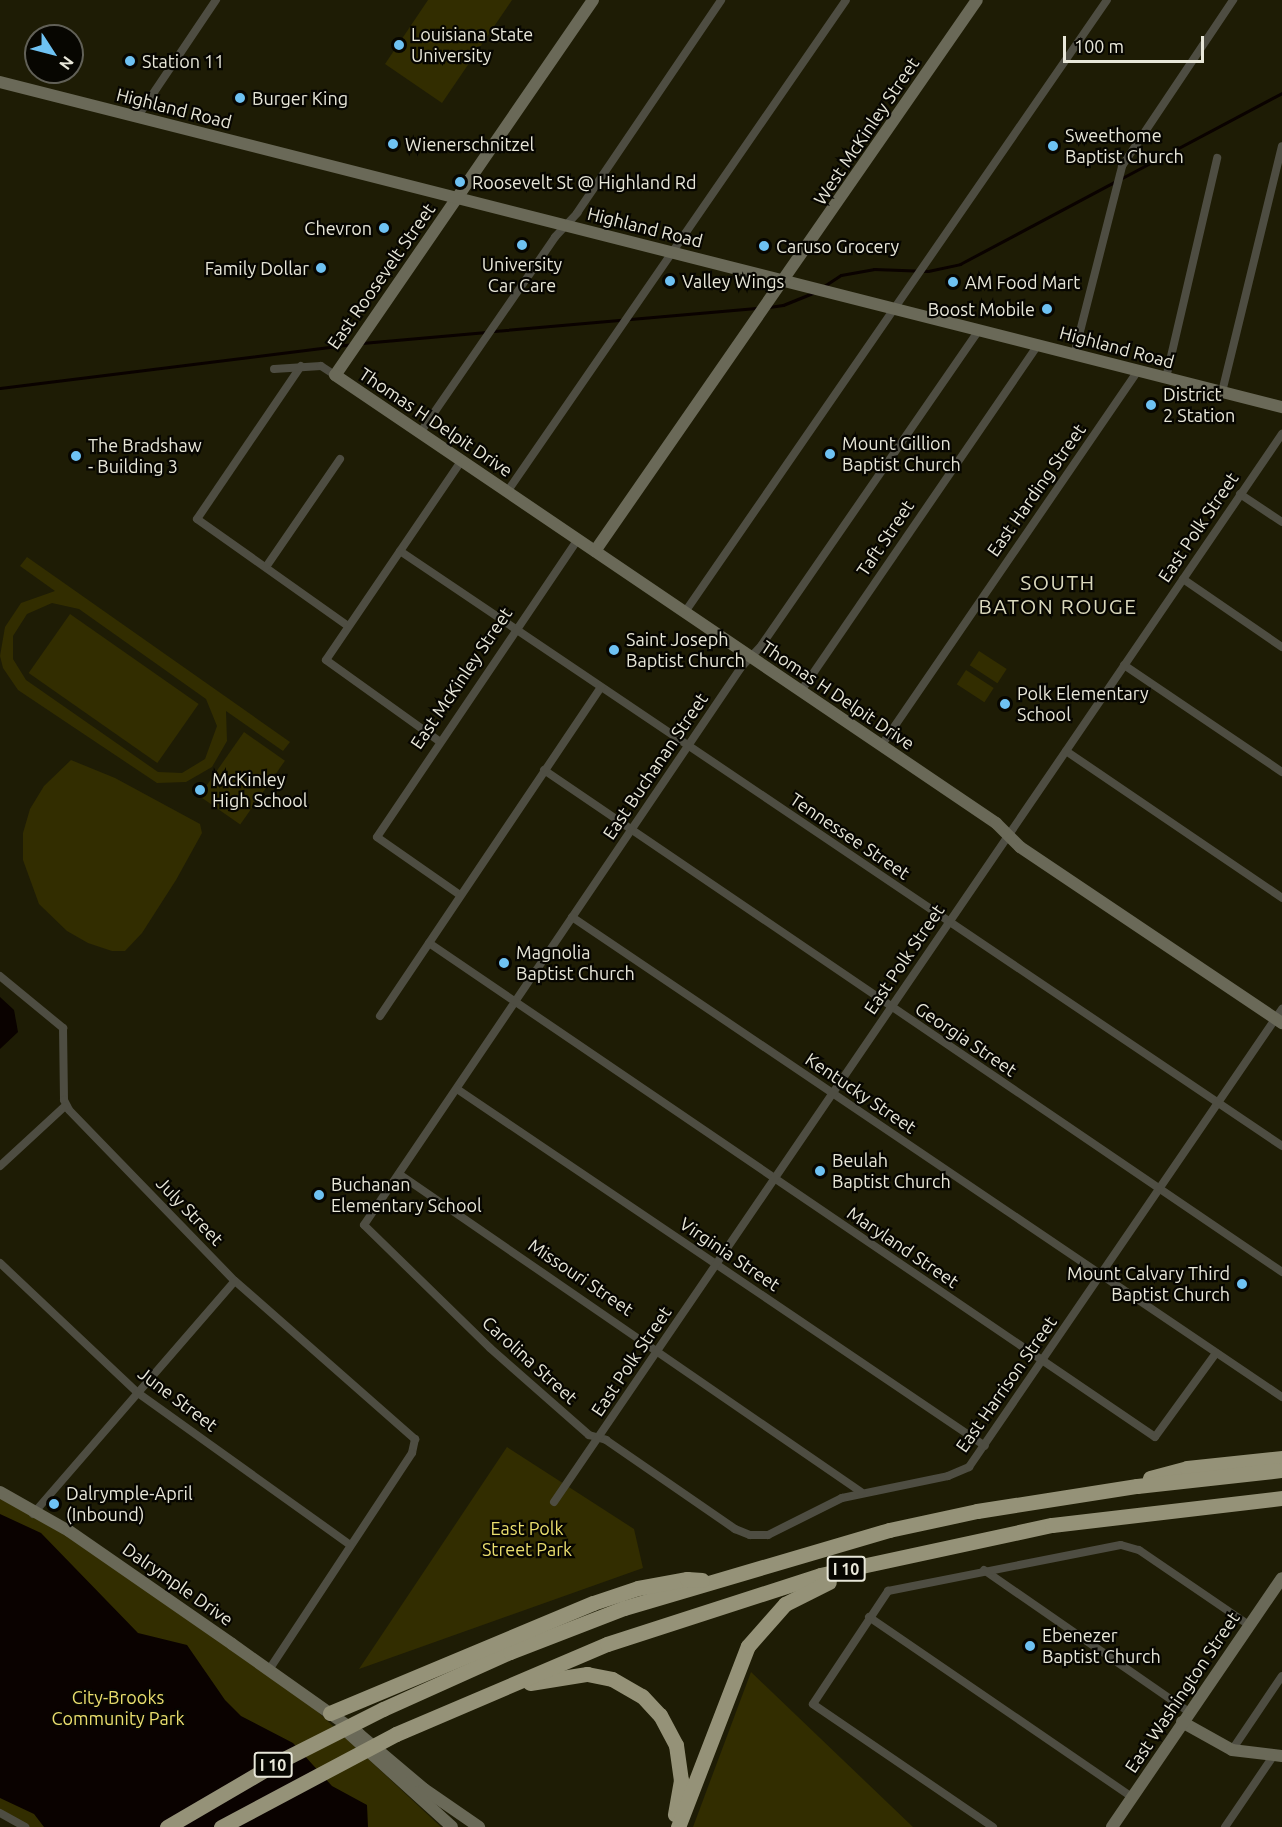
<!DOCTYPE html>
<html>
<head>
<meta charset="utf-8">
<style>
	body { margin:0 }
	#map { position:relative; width:1282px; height:1827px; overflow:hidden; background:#1e1c05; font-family:Ubuntu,sans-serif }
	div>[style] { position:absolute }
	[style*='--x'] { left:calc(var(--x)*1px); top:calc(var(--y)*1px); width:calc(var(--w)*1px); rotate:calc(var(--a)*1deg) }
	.green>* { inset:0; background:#322d00; transform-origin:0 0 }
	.water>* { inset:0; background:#0a0200 }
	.stream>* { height:3px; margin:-1.5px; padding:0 1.5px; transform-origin:1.5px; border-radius:1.5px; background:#0a0200 }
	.street>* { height:8px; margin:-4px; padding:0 4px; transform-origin:4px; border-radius:4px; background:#4e4d42 }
	.secondary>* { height:12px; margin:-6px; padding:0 6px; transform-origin:6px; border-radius:6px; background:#6a6958 }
	.highway>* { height:15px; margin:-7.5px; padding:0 7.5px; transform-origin:7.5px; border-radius:7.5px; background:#959278 }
	.highway-bridge>* { height:15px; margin:-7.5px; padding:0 7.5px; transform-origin:7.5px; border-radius:7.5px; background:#959278 }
	.dots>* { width:16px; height:16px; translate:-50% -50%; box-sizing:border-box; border:3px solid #070601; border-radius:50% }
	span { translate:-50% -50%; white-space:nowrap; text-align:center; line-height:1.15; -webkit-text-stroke:4.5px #070601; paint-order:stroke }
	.shield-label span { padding:2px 4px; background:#070601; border:2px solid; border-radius:4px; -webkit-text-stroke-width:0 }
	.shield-label { font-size:16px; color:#e8e7d9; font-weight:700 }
	.poi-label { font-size:18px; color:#e8e7d9 }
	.left { translate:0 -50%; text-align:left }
	.right { translate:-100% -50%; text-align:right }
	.street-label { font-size:18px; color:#e8e7d9 }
	.park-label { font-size:18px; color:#eade6e }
	.quarter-label { font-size:21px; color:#dbd9bd; letter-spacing:1.5px }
	.north { position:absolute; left:24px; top:24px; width:60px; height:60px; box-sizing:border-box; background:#070601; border:2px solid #616057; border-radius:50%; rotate:126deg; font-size:16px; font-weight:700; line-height:24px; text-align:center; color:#e8e7d9 }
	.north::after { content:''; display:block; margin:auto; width:21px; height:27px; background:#6ec2f3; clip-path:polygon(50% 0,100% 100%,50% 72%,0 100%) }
	.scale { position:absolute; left:1063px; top:36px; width:141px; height:27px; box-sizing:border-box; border:3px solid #e8e7d9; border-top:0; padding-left:8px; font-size:18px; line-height:21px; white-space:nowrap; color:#e8e7d9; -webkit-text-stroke:4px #070601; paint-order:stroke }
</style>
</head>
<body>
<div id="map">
	<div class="green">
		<div style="clip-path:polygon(428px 0,512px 0,442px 103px,385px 64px)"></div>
		<div style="clip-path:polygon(evenodd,27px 557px,290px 742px,283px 751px,226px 711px,227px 741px,212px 767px,186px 782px,157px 783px,18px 690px,3px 668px,0 656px,5px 627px,21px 603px,55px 591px,20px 566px,27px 557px,52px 603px,79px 609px,206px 699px,217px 726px,205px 759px,182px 773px,158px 772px,26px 680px,13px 659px,13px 636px,27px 614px,52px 603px)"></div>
		<div style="left:70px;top:614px;width:157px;height:72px;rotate:35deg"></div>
		<div style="left:979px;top:651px;width:33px;height:17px;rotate:33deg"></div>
		<div style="left:966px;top:670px;width:33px;height:17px;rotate:33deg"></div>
		<div style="left:244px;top:732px;width:50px;height:78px;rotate:35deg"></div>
		<div style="clip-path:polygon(71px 760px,115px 778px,200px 824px,202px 833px,176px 880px,142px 933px,125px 951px,112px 951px,88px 943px,67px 931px,39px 904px,23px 860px,23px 833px,30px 809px,44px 786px)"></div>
		<div style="clip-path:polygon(507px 1447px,634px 1529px,643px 1568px,359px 1669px)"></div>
		<div style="clip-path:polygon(0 1492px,286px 1682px,441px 1827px,23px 1827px,0 1816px)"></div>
		<div style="clip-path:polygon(751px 1672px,913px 1827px,693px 1827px)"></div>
	</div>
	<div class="water">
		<div style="clip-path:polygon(0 997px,14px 1010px,18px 1032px,0 1049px)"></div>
		<div style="clip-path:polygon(0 1514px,41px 1533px,138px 1633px,187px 1645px,225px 1700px,241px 1716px,293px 1743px,332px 1786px,367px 1805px,368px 1827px,44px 1827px,34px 1814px,0 1798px)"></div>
	</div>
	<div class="stream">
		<div style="--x:1122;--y:178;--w:181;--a:-28"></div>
		<div style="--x:824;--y:286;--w:20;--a:-33"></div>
		<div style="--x:841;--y:275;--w:34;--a:-10"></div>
		<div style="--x:874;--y:269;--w:54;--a:2.1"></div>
		<div style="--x:928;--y:271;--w:33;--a:-12"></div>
		<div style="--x:960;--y:264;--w:177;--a:-28"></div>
		<div style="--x:769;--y:307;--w:14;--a:-8"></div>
		<div style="--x:783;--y:305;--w:32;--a:-22"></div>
		<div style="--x:494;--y:331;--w:266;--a:-5"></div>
		<div style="--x:362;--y:343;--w:125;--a:-5"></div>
		<div style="--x:0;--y:388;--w:356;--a:-7.1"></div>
	</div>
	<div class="street">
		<div style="--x:138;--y:116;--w:140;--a:-56.1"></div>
		<div style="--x:979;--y:330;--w:383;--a:124.6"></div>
		<div style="--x:762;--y:645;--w:33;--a:133"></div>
		<div style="--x:740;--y:669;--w:671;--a:124.07"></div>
		<div style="--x:364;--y:1225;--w:176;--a:44.3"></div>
		<div style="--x:490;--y:1348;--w:132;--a:41.3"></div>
		<div style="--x:589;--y:1435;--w:18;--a:16"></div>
		<div style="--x:606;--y:1440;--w:157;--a:34.6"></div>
		<div style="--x:735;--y:1529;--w:16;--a:22"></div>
		<div style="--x:750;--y:1535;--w:18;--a:0"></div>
		<div style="--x:768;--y:1535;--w:83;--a:-26.6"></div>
		<div style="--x:842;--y:1498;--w:108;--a:-11.7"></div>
		<div style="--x:948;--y:1476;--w:23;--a:-23"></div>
		<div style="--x:969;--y:1467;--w:555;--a:-55.65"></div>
		<div style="--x:1074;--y:355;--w:195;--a:-75.7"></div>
		<div style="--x:1122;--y:166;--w:200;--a:-56.2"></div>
		<div style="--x:301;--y:366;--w:185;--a:124.2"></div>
		<div style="--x:197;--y:519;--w:185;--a:35.3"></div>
		<div style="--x:274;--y:369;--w:47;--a:-3.7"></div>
		<div style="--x:321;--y:366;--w:17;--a:33"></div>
		<div style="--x:1166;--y:378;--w:226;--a:-76.9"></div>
		<div style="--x:1222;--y:392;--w:253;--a:-76.3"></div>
		<div style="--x:420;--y:433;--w:238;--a:-55.4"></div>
		<div style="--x:555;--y:237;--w:33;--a:-47"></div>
		<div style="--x:577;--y:213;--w:257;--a:-55.9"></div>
		<div style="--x:507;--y:492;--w:597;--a:-55.43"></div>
		<div style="--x:1240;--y:494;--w:50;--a:33.7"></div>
		<div style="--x:400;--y:551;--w:1064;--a:34"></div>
		<div style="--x:266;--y:567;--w:131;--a:-55.6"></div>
		<div style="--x:1183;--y:579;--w:120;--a:34.5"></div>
		<div style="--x:685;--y:612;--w:743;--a:-55.41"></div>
		<div style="--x:1124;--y:665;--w:191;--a:34.1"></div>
		<div style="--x:801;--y:691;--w:419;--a:-55.6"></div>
		<div style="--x:439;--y:741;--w:139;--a:-144.4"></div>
		<div style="--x:326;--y:660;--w:240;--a:-55.8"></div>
		<div style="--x:881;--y:746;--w:455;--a:-55.6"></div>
		<div style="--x:1066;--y:751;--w:261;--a:34.2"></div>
		<div style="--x:544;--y:770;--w:893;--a:34.22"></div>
		<div style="--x:460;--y:895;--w:101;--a:-145.1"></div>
		<div style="--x:377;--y:837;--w:358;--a:-56"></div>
		<div style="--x:572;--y:917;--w:857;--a:34.06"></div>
		<div style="--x:429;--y:943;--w:878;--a:34.23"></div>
		<div style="--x:1155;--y:1437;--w:104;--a:-54"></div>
		<div style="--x:0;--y:976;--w:82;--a:39.5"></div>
		<div style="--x:63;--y:1028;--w:72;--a:89.2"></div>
		<div style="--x:64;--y:1100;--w:11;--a:63"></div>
		<div style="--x:69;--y:1110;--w:238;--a:45.9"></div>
		<div style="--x:235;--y:1281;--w:240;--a:41.3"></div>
		<div style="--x:415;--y:1439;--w:14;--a:102"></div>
		<div style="--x:412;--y:1453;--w:260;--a:123.4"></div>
		<div style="--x:380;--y:1016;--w:396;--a:-56.1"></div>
		<div style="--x:457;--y:1089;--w:637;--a:34.06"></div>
		<div style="--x:0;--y:1166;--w:88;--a:-42.7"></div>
		<div style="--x:399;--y:1174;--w:561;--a:34.54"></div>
		<div style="--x:0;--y:1263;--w:190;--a:43.3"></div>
		<div style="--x:138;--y:1393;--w:261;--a:35.6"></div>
		<div style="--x:554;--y:1502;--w:1293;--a:-55.72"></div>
		<div style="--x:33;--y:1514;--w:308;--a:-49.1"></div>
		<div style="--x:984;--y:1570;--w:249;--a:34.7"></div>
		<div style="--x:869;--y:1617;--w:319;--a:34.4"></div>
		<div style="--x:1232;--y:1750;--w:89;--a:-56"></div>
		<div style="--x:0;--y:1813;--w:29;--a:29"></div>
		<div style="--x:993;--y:1827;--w:218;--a:-145.7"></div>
		<div style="--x:813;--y:1704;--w:136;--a:-56.4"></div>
		<div style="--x:888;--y:1591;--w:237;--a:-11.2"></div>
		<div style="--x:1121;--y:1545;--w:19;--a:16"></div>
		<div style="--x:1139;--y:1550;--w:133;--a:34.3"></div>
		<div style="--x:1225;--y:1827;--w:87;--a:-55.8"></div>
	</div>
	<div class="secondary">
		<div style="--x:593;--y:0;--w:455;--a:124.5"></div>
		<div style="--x:335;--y:375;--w:799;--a:34.13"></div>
		<div style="--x:996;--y:823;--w:34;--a:45"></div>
		<div style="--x:1020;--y:847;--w:316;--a:33.9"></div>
		<div style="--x:0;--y:82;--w:1323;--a:14.23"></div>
		<div style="--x:595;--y:551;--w:670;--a:-55.27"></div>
		<div style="--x:0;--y:1492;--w:79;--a:29.5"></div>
		<div style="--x:69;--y:1531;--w:198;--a:34.7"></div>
		<div style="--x:232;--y:1644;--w:156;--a:35.3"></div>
		<div style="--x:359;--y:1734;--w:85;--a:40.2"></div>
		<div style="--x:424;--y:1789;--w:67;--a:34.6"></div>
		<div style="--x:1182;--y:1722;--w:57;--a:29.2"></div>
		<div style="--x:1232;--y:1750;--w:50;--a:6.8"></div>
		<div style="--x:343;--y:1728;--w:147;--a:42.2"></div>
		<div style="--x:1112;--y:1827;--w:301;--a:-55.7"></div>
	</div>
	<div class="highway">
		<div style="--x:1150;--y:1478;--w:38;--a:-15"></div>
		<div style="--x:1187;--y:1468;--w:96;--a:-6"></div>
		<div style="--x:530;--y:1683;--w:58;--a:-9"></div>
		<div style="--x:587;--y:1674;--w:25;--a:11"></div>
		<div style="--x:612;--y:1679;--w:34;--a:30"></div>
		<div style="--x:642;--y:1696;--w:26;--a:47"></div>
		<div style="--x:660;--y:1715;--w:34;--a:62"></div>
		<div style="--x:676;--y:1745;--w:35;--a:82"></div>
		<div style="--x:681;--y:1780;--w:35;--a:100"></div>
		<div style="--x:383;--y:1709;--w:139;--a:-24.2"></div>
		<div style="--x:510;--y:1652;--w:122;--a:-21.1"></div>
		<div style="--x:624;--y:1608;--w:276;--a:-16.4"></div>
		<div style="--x:889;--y:1530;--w:90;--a:-12.2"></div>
		<div style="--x:977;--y:1511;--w:162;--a:-8.9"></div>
		<div style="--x:1137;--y:1486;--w:146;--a:-6.3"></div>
		<div style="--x:330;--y:1713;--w:285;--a:-22.7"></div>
		<div style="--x:593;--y:1603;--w:47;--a:-18.4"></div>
		<div style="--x:638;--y:1588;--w:50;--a:-10.4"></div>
		<div style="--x:687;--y:1579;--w:15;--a:4"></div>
		<div style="--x:396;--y:1734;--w:229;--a:-23.1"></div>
		<div style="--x:607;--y:1644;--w:224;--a:-17.9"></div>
		<div style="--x:820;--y:1575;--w:237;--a:-12.2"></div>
		<div style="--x:1052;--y:1525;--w:232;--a:-6.7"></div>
		<div style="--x:678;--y:1827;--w:194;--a:-68.9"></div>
		<div style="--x:748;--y:1646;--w:56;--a:-48.6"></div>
		<div style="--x:785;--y:1604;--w:49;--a:-26.6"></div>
	</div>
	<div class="highway-bridge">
		<div style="--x:167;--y:1827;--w:131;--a:-30.3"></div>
		<div style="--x:280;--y:1761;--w:115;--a:-26.8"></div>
		<div style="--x:221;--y:1827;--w:198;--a:-28"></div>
	</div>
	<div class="dots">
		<div style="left:399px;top:45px;background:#6ec2f3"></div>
		<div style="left:130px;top:61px;background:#6ec2f3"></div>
		<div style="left:240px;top:98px;background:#6ec2f3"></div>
		<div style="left:393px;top:144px;background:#6ec2f3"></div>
		<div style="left:1053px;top:146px;background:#6ec2f3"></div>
		<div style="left:460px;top:182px;background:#6ec2f3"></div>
		<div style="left:384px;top:228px;background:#6ec2f3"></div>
		<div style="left:522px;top:245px;background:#6ec2f3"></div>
		<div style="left:764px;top:246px;background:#6ec2f3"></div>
		<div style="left:321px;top:268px;background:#6ec2f3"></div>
		<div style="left:670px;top:281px;background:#6ec2f3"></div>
		<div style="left:953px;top:282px;background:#6ec2f3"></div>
		<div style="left:1047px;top:309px;background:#6ec2f3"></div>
		<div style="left:1151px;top:405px;background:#6ec2f3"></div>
		<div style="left:830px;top:454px;background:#6ec2f3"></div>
		<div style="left:76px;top:456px;background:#6ec2f3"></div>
		<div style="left:614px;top:650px;background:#6ec2f3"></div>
		<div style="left:1005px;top:704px;background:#6ec2f3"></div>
		<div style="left:200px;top:790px;background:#6ec2f3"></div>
		<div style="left:504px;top:963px;background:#6ec2f3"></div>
		<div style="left:820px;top:1171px;background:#6ec2f3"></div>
		<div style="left:319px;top:1195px;background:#6ec2f3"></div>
		<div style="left:1242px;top:1284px;background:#6ec2f3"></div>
		<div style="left:54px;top:1504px;background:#6ec2f3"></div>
		<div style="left:1030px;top:1646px;background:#6ec2f3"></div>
	</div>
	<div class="shield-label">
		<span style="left:846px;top:1569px">I 10</span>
		<span style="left:273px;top:1765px">I 10</span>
	</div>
	<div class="poi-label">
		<span class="left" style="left:411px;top:45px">Louisiana State<br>University</span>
		<span class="left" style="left:142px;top:61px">Station 11</span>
		<span class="left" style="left:252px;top:98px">Burger King</span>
		<span class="left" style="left:1065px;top:146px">Sweethome<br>Baptist Church</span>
		<span class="left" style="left:405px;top:144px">Wienerschnitzel</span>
		<span class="left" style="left:472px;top:182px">Roosevelt St @ Highland Rd</span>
		<span class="right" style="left:372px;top:228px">Chevron</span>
		<span class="left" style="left:776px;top:246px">Caruso Grocery</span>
		<span style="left:522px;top:275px">University<br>Car Care</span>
		<span class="right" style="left:309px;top:268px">Family Dollar</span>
		<span class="left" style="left:682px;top:281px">Valley Wings</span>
		<span class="left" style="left:965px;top:282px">AM Food Mart</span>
		<span class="right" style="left:1035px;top:309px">Boost Mobile</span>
		<span class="left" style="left:1163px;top:405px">District<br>2 Station</span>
		<span class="left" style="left:842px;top:454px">Mount Gillion<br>Baptist Church</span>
		<span class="left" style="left:88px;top:456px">The Bradshaw<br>- Building 3</span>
		<span class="left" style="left:626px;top:650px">Saint Joseph<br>Baptist Church</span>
		<span class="left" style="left:1017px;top:704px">Polk Elementary<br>School</span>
		<span class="left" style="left:212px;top:790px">McKinley<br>High School</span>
		<span class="left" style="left:516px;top:963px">Magnolia<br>Baptist Church</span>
		<span class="left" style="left:832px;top:1171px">Beulah<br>Baptist Church</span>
		<span class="left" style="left:331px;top:1195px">Buchanan<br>Elementary School</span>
		<span class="right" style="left:1230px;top:1284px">Mount Calvary Third<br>Baptist Church</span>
		<span class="left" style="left:66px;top:1504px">Dalrymple-April<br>(Inbound)</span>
		<span class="left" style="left:1042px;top:1646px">Ebenezer<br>Baptist Church</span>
	</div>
	<div class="street-label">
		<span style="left:174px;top:108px;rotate:14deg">Highland Road</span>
		<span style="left:866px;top:131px;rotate:-56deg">West McKinley Street</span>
		<span style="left:645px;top:227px;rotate:14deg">Highland Road</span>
		<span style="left:381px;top:276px;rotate:-55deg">East Roosevelt Street</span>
		<span style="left:1117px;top:347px;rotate:15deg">Highland Road</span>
		<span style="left:436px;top:422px;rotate:34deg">Thomas H Delpit Drive</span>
		<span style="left:1036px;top:490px;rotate:-55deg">East Harding Street</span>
		<span style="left:1198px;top:527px;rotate:-56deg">East Polk Street</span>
		<span style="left:885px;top:538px;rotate:-56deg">Taft Street</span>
		<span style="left:461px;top:678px;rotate:-56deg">East McKinley Street</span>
		<span style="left:838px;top:695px;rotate:34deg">Thomas H Delpit Drive</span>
		<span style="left:655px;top:766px;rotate:-56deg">East Buchanan Street</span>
		<span style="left:850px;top:836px;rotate:34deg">Tennessee Street</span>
		<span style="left:904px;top:959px;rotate:-56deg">East Polk Street</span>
		<span style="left:966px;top:1039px;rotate:34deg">Georgia Street</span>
		<span style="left:861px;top:1093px;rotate:34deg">Kentucky Street</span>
		<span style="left:190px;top:1211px;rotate:46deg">July Street</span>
		<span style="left:903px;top:1247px;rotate:34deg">Maryland Street</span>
		<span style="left:730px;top:1254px;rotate:34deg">Virginia Street</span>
		<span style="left:581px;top:1277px;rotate:34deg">Missouri Street</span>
		<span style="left:530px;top:1360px;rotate:42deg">Carolina Street</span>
		<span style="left:631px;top:1361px;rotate:-56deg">East Polk Street</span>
		<span style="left:1006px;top:1384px;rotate:-55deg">East Harrison Street</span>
		<span style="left:178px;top:1399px;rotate:37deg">June Street</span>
		<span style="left:178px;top:1584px;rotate:35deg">Dalrymple Drive</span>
		<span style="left:1182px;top:1692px;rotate:-56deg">East Washington Street</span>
	</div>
	<div class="park-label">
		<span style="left:527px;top:1539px">East Polk<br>Street Park</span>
		<span style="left:118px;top:1708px">City-Brooks<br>Community Park</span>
	</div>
	<div class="quarter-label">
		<span style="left:1058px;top:594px">SOUTH<br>BATON ROUGE</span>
	</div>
	<div class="north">N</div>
	<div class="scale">100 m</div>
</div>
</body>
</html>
